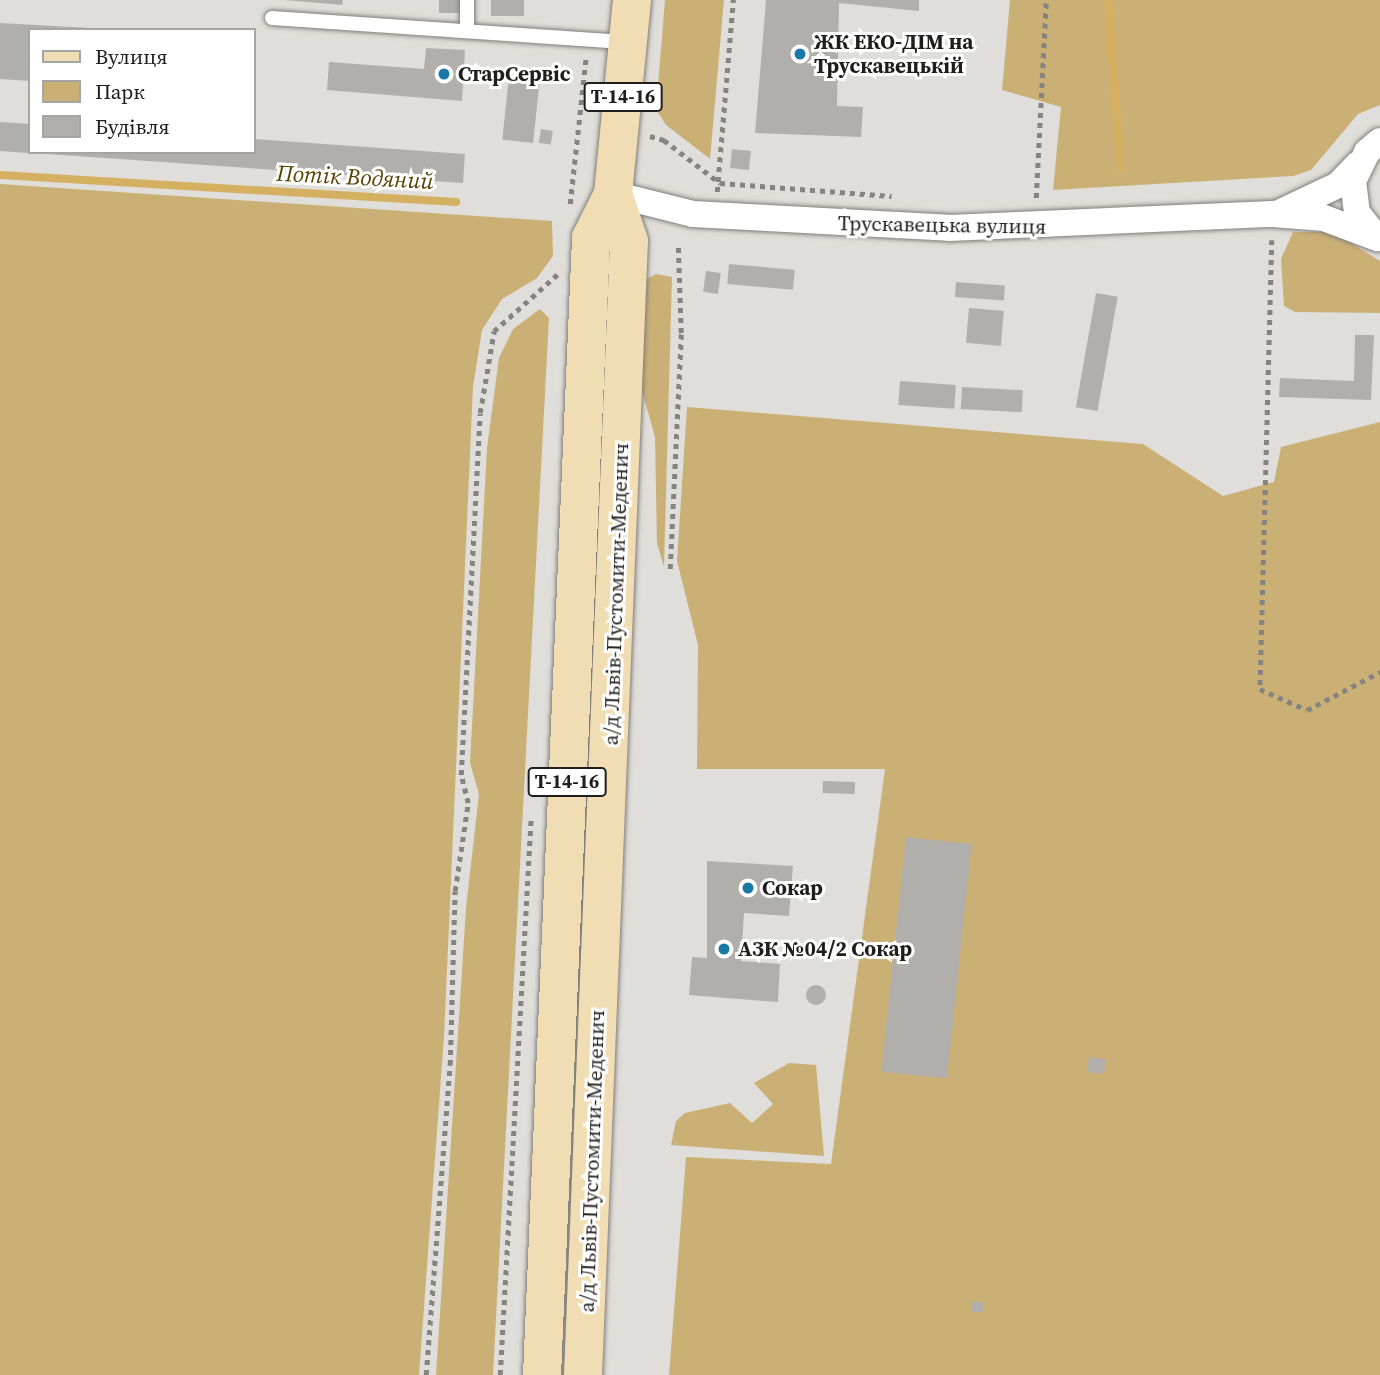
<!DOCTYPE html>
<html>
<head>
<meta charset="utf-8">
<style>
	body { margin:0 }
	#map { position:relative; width:1380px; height:1375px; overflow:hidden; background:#e0deda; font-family:"Source Serif 4",serif }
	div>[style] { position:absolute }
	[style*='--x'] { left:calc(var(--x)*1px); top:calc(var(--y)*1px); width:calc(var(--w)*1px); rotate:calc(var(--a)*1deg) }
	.green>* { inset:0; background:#cbb076 }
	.stream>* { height:8px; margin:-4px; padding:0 4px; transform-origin:4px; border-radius:4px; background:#d5b061 }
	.building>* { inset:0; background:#b1afab; transform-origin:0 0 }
	.round { border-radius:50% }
	.path>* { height:4.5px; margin-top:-2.25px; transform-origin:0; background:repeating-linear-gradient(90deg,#868481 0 5px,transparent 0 10px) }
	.roads { filter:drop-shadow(0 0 2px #807e7a) drop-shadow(0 0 2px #807e7a) }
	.service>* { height:14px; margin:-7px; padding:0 7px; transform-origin:7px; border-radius:7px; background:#fff }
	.minor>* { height:26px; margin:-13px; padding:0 13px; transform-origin:13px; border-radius:13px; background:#fff }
	.primary>* { height:38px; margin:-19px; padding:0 19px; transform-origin:19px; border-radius:19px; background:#f0ddb4 }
	.dots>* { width:19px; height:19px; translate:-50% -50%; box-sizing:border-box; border:4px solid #fff; border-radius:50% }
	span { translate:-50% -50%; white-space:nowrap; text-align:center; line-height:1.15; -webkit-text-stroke:6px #fff; paint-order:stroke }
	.shield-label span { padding:2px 5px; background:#fff; border:2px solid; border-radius:5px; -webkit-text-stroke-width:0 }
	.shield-label { font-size:19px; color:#1f1e1d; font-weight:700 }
	.poi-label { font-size:21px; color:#1f1e1d; font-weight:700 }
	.left { translate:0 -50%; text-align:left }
	.street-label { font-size:21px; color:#1f1e1d }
	.water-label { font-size:23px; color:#5a4100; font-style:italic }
	.legend { position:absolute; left:28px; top:28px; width:228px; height:126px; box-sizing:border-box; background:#fff; border:2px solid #a5a5a5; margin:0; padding:9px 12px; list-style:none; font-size:21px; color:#1f1e1d }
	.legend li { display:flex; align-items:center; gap:14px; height:35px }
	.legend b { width:35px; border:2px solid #a5a5a5 }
</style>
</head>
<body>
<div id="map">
	<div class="green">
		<div style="clip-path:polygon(665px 0,724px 0,710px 159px,666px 125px,656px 109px)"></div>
		<div style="clip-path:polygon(1010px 0,1380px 0,1380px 105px,1358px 114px,1311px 170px,1293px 176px,1053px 190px,1061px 107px,1002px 90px)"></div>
		<div style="clip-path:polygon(0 184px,552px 221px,553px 256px,537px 278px,502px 299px,482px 330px,473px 387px,444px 1037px,419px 1375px,0 1375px)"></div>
		<div style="clip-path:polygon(1293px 232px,1333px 232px,1380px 261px,1380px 313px,1295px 312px,1284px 306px,1281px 259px)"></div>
		<div style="clip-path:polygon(656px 274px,672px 277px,664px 567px,657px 543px,655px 437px,640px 384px,642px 282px)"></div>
		<div style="clip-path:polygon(540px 309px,549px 318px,493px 1375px,436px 1375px,466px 908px,479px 794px,470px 763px,487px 448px,499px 358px,513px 329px)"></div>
		<div style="clip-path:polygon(687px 407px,1143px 444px,1223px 496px,1274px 482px,1281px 447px,1380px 422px,1380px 1375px,669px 1375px,686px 1157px,831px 1164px,885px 769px,697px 769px,698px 645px,677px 561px)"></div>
		<div style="clip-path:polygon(789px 1063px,816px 1065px,824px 1156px,671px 1145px,676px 1121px,685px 1113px,730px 1103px,752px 1123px,773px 1104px,754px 1083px)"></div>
	</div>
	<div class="stream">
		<div style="--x:1108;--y:0;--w:169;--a:85.6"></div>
		<div style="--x:0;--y:175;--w:457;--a:3.4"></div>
	</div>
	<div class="building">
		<div style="clip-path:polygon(284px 0,343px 0,342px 5px)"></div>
		<div style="left:439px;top:0;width:24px;height:13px"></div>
		<div style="left:491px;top:0;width:33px;height:16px"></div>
		<div style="clip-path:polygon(766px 0,919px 0,919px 11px,839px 3px,837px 106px,863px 107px,861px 137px,755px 133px)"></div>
		<div style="clip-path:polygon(0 23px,91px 28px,91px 30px,30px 30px,30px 81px,0 79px)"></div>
		<div style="clip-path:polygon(426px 48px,465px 50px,462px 101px,327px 90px,329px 62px,424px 69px)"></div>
		<div style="left:509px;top:76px;width:31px;height:64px;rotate:6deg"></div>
		<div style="left:0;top:122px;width:30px;height:29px;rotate:4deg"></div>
		<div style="left:541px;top:129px;width:12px;height:14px;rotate:9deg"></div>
		<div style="clip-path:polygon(254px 139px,465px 154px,463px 183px,47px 154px,254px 152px)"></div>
		<div style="left:732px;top:149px;width:19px;height:19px;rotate:6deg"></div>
		<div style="left:729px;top:264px;width:66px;height:20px;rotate:5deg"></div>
		<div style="left:706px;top:271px;width:15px;height:21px;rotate:8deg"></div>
		<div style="left:956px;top:282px;width:49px;height:15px;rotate:4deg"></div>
		<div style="left:1096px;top:293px;width:22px;height:116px;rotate:10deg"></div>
		<div style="left:969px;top:308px;width:35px;height:35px;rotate:5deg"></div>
		<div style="clip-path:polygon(1355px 335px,1374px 335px,1371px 400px,1279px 397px,1280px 378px,1354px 381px)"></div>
		<div style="left:900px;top:381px;width:56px;height:24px;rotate:4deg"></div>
		<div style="left:962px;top:387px;width:61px;height:22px;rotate:3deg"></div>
		<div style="left:823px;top:781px;width:32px;height:12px;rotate:2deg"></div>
		<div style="left:906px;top:837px;width:66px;height:236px;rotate:6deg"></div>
		<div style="clip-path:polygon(707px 861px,793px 866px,789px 916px,744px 913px,741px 961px,780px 964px,778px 1002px,689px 995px,692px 957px,707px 958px)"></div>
		<div class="round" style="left:806px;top:985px;width:20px;height:20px"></div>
		<div style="left:1089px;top:1057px;width:17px;height:15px;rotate:7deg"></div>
		<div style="left:983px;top:1302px;width:10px;height:12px;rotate:90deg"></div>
	</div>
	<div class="path">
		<div style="--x:650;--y:136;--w:15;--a:16"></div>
		<div style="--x:664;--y:140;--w:71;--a:37.5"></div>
		<div style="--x:720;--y:183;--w:172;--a:4.3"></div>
		<div style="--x:717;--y:192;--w:193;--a:-85.2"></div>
		<div style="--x:1036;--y:198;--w:198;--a:-87.1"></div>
		<div style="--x:570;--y:204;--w:149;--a:-83.8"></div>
		<div style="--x:1272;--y:240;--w:449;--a:91.5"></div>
		<div style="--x:1260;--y:689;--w:51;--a:24.1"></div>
		<div style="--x:1307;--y:710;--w:82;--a:-27.5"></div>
		<div style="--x:670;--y:569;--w:236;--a:-87.3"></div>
		<div style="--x:681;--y:333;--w:89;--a:-91.9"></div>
		<div style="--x:426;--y:1375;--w:311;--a:-85.6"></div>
		<div style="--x:450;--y:1065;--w:174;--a:-88.4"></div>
		<div style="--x:455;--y:891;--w:89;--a:-81.6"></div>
		<div style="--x:468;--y:803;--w:29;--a:-104"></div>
		<div style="--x:461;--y:775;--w:362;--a:-87"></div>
		<div style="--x:480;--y:413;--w:83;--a:-80.3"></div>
		<div style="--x:494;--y:331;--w:86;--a:-41.7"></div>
		<div style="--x:500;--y:1375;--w:559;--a:-86.82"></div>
	</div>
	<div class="roads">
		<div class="service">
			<div style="--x:272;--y:18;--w:356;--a:3.9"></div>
			<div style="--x:467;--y:31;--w:31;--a:-90"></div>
		</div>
		<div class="minor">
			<div style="--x:613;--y:194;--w:82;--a:14"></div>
			<div style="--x:693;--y:214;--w:256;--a:3.1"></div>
			<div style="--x:949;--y:228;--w:324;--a:-2.5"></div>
			<div style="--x:1273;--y:214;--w:51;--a:4.5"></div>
			<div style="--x:1324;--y:218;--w:57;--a:20.7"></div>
			<div style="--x:1281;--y:212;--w:63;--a:-25.3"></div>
			<div style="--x:1338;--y:185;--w:28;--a:-46"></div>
			<div style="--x:1376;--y:237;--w:31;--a:-128"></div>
			<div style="--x:1357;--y:213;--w:32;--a:-97"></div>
			<div style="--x:1353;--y:181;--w:32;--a:-64"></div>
			<div style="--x:1367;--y:152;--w:17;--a:-40"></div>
		</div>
		<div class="primary">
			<div style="--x:542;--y:1375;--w:1138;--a:-87.53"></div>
			<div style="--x:591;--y:238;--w:49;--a:-63.4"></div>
			<div style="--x:613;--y:194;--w:195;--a:-84.4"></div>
			<div style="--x:583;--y:1375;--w:1135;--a:-87.68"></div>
			<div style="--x:629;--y:241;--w:50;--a:-108.8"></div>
		</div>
	</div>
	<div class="dots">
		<div style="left:800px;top:54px;background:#1979a6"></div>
		<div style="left:444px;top:74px;background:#1979a6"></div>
		<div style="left:748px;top:888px;background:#1979a6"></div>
		<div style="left:724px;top:949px;background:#1979a6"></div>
	</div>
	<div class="shield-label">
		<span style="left:623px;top:97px">Т-14-16</span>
		<span style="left:567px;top:782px">Т-14-16</span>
	</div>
	<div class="poi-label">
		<span class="left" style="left:814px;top:54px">ЖК ЕКО-ДІМ на<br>Трускавецькій</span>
		<span class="left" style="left:458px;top:74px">СтарСервіс</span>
		<span class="left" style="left:762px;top:888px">Сокар</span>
		<span class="left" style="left:738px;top:949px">АЗК №04/2 Сокар</span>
	</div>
	<div class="street-label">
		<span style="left:942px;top:225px;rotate:1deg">Трускавецька вулиця</span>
		<span style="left:616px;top:594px;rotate:-88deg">а/д Львів-Пустомити-Меденич</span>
		<span style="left:592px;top:1161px;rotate:-88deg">а/д Львів-Пустомити-Меденич</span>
	</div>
	<div class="water-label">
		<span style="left:355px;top:177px;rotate:3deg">Потік Водяний</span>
	</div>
	<ul class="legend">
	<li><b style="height:9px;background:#f0ddb4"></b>Вулиця</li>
	<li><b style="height:19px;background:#cbb076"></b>Парк</li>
	<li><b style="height:19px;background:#b1afab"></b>Будівля</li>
	</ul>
</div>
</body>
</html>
